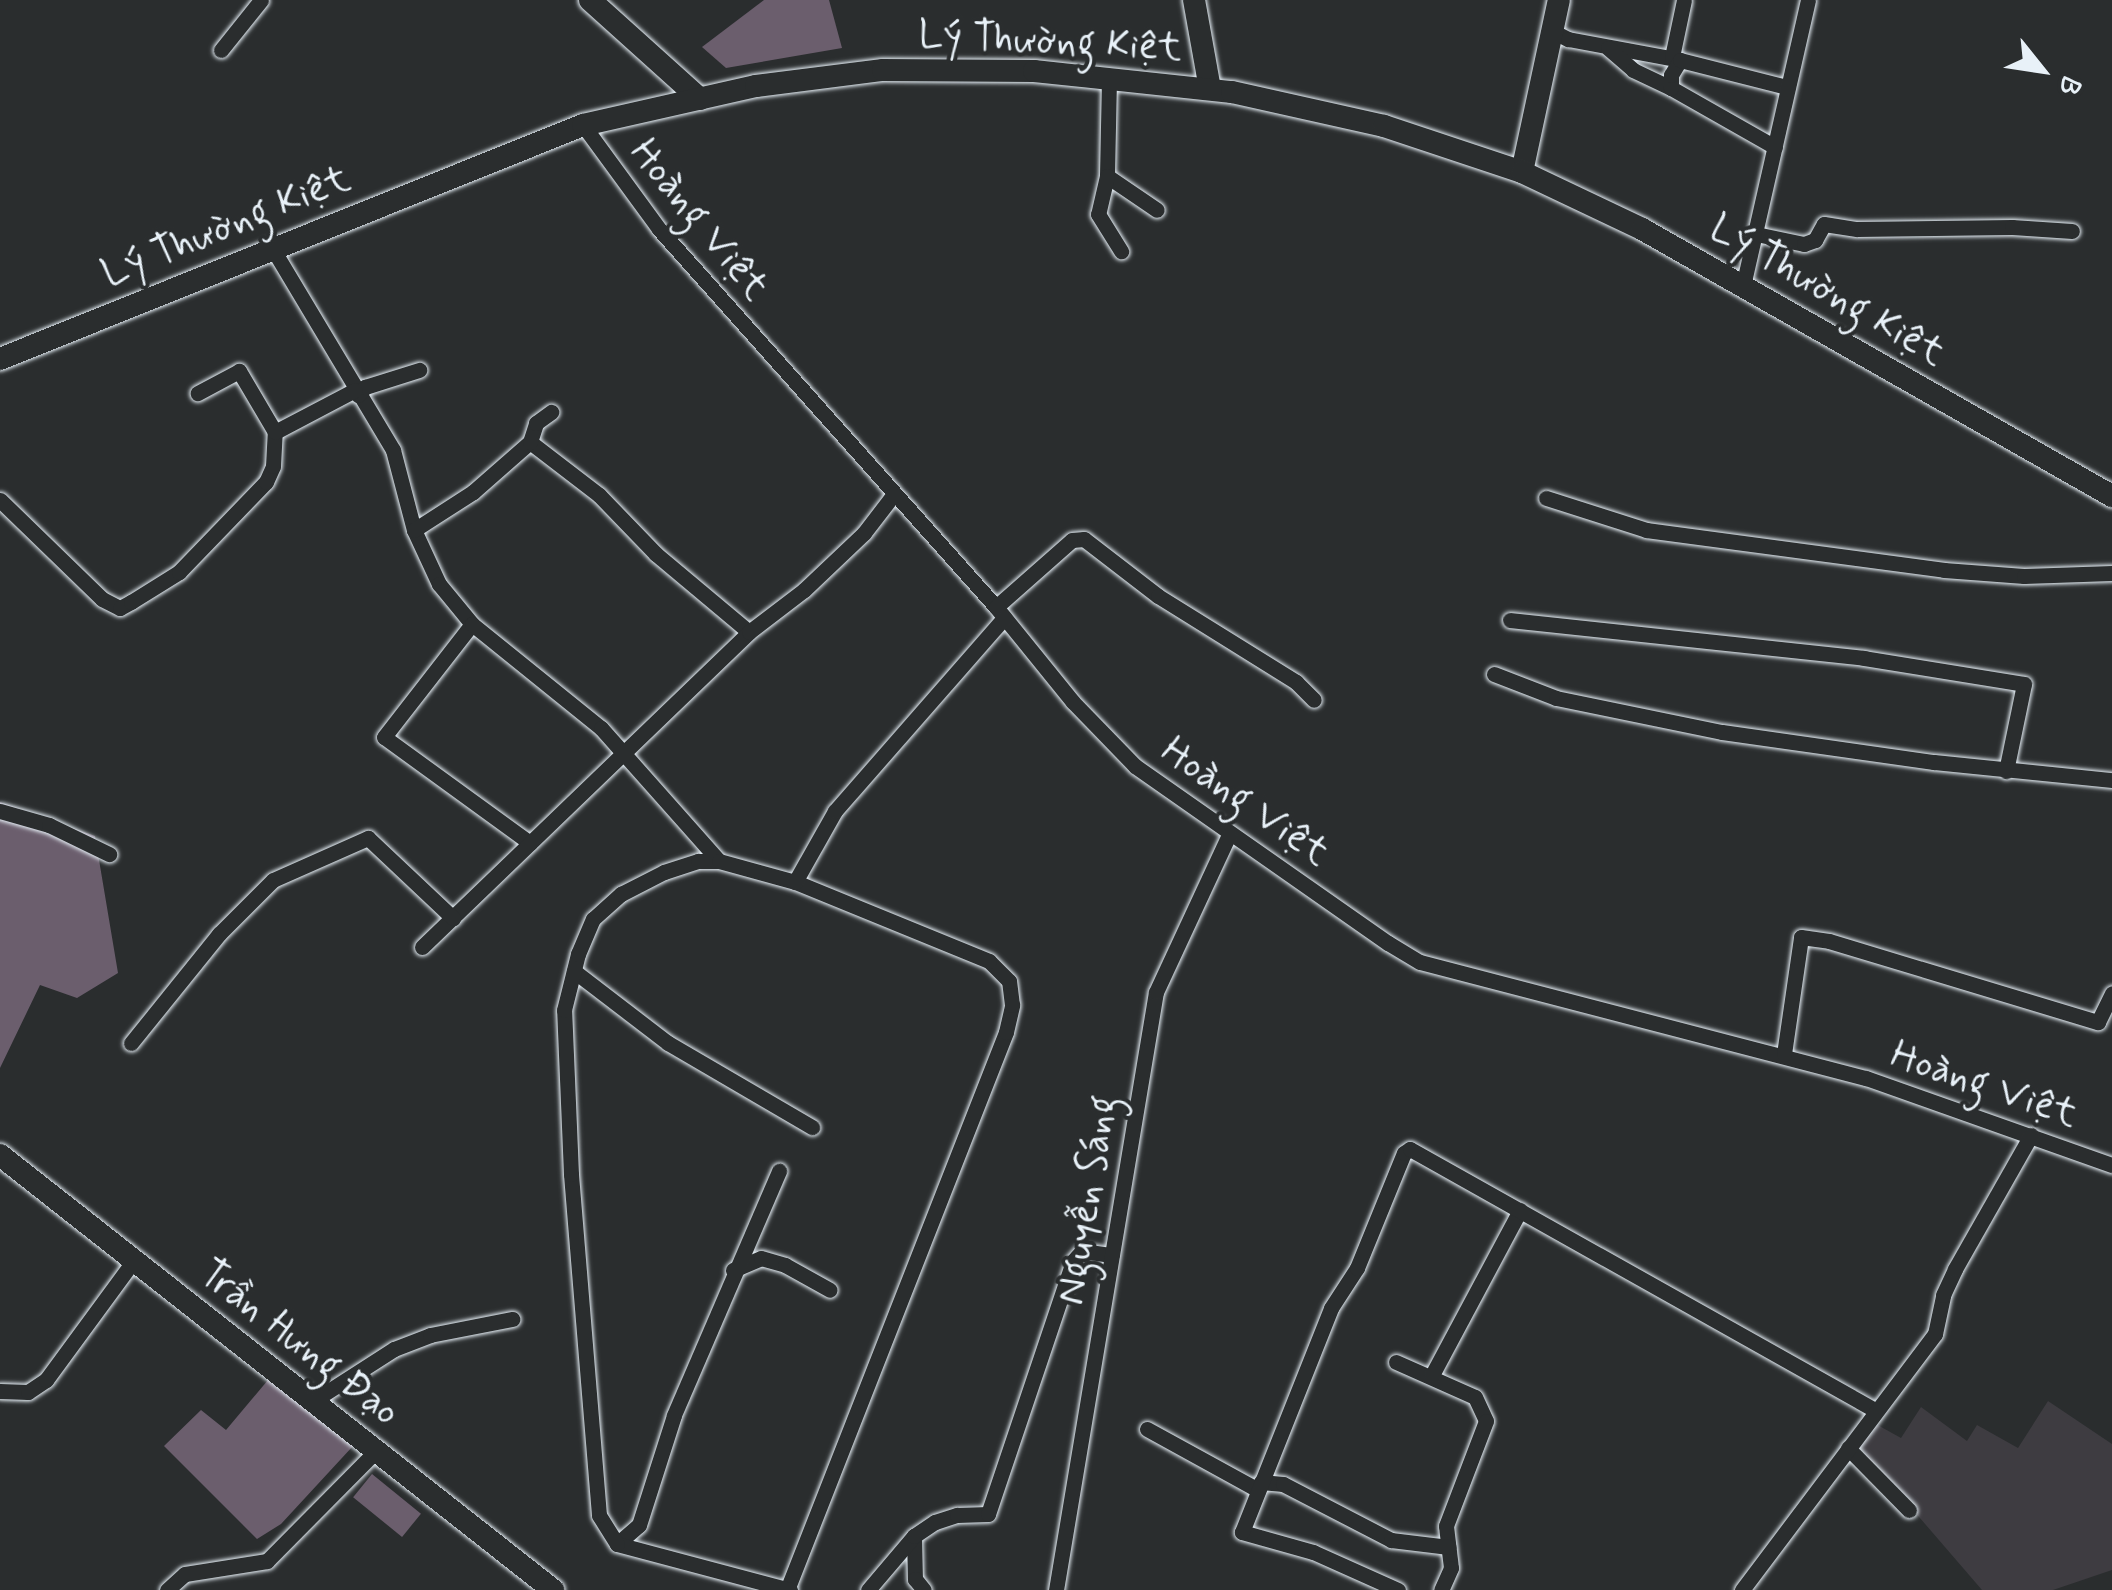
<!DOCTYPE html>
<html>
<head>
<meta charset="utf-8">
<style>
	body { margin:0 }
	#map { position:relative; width:2112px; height:1590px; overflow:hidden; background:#2a2d2e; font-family:Mynerve,sans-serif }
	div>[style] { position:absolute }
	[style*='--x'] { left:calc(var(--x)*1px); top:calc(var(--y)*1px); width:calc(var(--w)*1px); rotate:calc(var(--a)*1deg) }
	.built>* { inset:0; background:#3e3c41 }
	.building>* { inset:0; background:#6b5e6d; transform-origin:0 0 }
	.roads { filter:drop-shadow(0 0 2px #e8f1f8) drop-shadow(0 0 2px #e8f1f8) }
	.street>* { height:15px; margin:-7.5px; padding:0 7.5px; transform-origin:7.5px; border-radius:7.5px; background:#2a2d2e }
	.secondary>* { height:22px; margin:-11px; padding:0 11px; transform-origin:11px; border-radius:11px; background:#2a2d2e }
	span { translate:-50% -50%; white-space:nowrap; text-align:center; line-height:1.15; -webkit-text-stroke:8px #2a2d2e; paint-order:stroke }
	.street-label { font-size:40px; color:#e8f1f8 }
	.north { position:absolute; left:1992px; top:20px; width:100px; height:100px; -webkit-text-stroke:8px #2a2d2e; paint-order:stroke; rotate:120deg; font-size:28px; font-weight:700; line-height:40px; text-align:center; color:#e8f1f8 }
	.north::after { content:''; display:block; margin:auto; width:35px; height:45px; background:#e8f1f8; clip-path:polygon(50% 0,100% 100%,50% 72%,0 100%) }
</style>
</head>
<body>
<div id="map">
	<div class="built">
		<div style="clip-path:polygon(2048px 1401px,2112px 1444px,2112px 1570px,2053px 1590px,1982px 1590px,1857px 1445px,1874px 1423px,1901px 1438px,1921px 1407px,1967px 1441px,1977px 1425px,2018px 1448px)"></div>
	</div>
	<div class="building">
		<div style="clip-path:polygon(764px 0,829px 0,842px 48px,726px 68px,702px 47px)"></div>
		<div style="clip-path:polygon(0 802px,95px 836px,118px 973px,77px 998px,40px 985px,0 1068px)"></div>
		<div style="clip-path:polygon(268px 1380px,353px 1446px,281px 1524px,257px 1539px,164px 1446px,201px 1410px,226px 1430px)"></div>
		<div style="left:372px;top:1474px;width:63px;height:30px;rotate:39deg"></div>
	</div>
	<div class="roads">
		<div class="street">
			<div style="--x:1554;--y:32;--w:16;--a:27"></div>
			<div style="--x:1568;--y:39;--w:114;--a:10.6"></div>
			<div style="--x:1608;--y:48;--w:33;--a:41"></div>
			<div style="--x:1633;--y:70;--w:42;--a:25.3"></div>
			<div style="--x:221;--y:50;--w:64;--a:-51.3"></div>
			<div style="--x:1672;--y:57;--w:58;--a:-78.1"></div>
			<div style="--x:1109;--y:79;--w:97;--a:91.2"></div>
			<div style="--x:1107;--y:176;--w:60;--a:34.2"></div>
			<div style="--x:583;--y:125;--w:129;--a:53.8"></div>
			<div style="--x:659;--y:229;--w:506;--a:48.28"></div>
			<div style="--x:996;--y:607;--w:122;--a:51"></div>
			<div style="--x:1073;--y:702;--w:89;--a:45.9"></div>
			<div style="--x:1135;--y:766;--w:309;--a:35"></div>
			<div style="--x:1388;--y:943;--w:37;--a:31"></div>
			<div style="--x:1420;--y:962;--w:461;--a:14.6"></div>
			<div style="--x:1866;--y:1078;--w:261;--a:19.5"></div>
			<div style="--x:1775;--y:147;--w:120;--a:-150.4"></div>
			<div style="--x:1671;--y:88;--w:13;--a:-90"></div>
			<div style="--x:1671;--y:75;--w:17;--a:-59"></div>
			<div style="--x:1680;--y:60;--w:110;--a:14.2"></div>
			<div style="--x:1107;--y:176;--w:39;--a:103"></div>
			<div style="--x:1098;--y:214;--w:44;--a:58.1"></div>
			<div style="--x:1756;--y:234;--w:49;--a:11.8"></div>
			<div style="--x:1804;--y:244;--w:12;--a:-20"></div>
			<div style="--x:1815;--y:240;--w:18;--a:-61"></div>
			<div style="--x:1824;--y:224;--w:33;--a:9"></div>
			<div style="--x:1857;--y:229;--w:155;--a:-0.7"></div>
			<div style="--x:2012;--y:227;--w:60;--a:3.8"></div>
			<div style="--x:274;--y:251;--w:232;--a:59.1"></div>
			<div style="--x:393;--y:450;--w:83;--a:75.3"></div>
			<div style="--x:414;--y:530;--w:60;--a:65.2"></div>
			<div style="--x:439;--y:584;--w:52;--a:50.5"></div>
			<div style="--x:1743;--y:286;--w:293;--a:-77.2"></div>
			<div style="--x:358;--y:395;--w:11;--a:-49"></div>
			<div style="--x:365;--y:387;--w:57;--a:-17.5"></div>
			<div style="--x:275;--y:432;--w:90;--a:-27.7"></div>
			<div style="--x:530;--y:442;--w:87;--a:37.5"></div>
			<div style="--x:599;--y:495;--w:82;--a:46"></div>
			<div style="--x:656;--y:554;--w:121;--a:40"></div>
			<div style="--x:1546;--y:498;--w:105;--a:17.7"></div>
			<div style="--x:1646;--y:530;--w:301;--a:7.6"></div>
			<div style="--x:1944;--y:570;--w:80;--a:4.3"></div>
			<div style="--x:2024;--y:576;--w:88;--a:-2"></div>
			<div style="--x:0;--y:500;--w:142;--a:44.1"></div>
			<div style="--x:102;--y:599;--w:20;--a:27"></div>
			<div style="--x:120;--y:608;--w:13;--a:-29"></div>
			<div style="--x:131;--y:602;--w:57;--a:-32"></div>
			<div style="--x:179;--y:572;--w:125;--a:-46"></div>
			<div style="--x:266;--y:482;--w:17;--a:-66"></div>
			<div style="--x:273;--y:466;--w:34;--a:-87"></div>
			<div style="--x:275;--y:432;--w:71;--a:-120.5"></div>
			<div style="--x:239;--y:371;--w:47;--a:151.8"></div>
			<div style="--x:414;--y:530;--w:70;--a:-32.8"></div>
			<div style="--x:473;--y:492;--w:76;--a:-41.3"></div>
			<div style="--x:530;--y:442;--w:20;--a:-72"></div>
			<div style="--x:536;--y:423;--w:19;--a:-36"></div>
			<div style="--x:996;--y:607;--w:101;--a:-41.4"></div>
			<div style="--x:1072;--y:540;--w:12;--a:-5"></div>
			<div style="--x:1084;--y:539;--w:93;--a:37.6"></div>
			<div style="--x:1158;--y:596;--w:163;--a:31.9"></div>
			<div style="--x:1296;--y:682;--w:25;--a:45"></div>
			<div style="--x:1510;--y:620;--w:356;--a:6.1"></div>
			<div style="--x:1864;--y:658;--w:162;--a:9.2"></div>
			<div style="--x:2024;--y:684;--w:89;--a:101.7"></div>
			<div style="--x:1494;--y:674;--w:66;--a:21.2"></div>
			<div style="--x:1556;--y:698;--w:169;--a:11.6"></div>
			<div style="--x:1722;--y:732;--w:214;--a:8.1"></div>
			<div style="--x:1934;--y:762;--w:179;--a:5.8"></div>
			<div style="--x:0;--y:811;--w:51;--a:15.9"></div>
			<div style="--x:49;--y:825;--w:67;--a:25.8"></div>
			<div style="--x:530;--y:843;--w:180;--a:-144"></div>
			<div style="--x:384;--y:737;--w:143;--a:-52.1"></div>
			<div style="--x:472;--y:624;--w:166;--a:38.9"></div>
			<div style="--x:601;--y:728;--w:178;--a:48.4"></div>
			<div style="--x:422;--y:947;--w:454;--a:-43.9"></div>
			<div style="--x:749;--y:632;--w:69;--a:-37.4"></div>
			<div style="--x:804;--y:590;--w:83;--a:-43.5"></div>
			<div style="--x:864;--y:533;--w:49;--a:-52.4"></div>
			<div style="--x:574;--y:971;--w:118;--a:37.5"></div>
			<div style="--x:668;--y:1043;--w:167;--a:30.3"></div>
			<div style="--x:131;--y:1043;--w:140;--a:-51.1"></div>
			<div style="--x:219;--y:934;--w:76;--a:-45"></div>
			<div style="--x:273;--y:880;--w:104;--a:-23.9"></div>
			<div style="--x:368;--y:838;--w:117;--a:43.3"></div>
			<div style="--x:1784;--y:1054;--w:118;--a:-81.7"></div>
			<div style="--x:1801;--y:937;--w:28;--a:8"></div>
			<div style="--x:1829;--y:941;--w:281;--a:16.8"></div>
			<div style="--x:2098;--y:1022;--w:32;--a:-64"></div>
			<div style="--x:733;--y:1270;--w:30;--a:-23"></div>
			<div style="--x:761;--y:1258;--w:25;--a:16"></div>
			<div style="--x:785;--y:1265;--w:51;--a:29.1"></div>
			<div style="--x:1396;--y:1362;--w:86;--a:23.9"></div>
			<div style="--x:1475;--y:1397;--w:26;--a:65"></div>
			<div style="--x:1486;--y:1421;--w:112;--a:110.9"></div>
			<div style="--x:1446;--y:1526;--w:42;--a:83.2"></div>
			<div style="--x:1451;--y:1568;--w:24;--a:114"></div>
			<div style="--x:1432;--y:1375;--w:187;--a:-61.9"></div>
			<div style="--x:0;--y:1391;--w:28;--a:2"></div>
			<div style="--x:28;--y:1392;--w:22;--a:-34"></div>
			<div style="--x:46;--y:1380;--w:149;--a:-53.7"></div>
			<div style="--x:313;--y:1401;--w:96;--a:-32.7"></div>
			<div style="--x:394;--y:1349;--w:39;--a:-21"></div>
			<div style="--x:430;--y:1335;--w:84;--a:-11"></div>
			<div style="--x:1147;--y:1429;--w:127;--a:28.8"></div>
			<div style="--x:1848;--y:1448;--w:87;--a:45.5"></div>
			<div style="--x:1261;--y:1482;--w:22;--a:5"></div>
			<div style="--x:1283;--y:1484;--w:122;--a:27.4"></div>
			<div style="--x:1391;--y:1540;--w:58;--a:6.9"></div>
			<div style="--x:914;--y:1536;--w:43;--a:88.7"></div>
			<div style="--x:915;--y:1579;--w:14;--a:51"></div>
			<div style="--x:617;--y:1544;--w:29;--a:-41"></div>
			<div style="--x:639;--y:1525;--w:115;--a:-72.3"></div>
			<div style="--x:674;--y:1415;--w:266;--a:-66.7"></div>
			<div style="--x:167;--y:1590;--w:24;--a:-42"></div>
			<div style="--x:185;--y:1574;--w:83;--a:-9"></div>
			<div style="--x:267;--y:1561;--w:155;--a:-45.3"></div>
			<div style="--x:787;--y:1590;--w:599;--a:-68.57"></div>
			<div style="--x:1006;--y:1032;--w:28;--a:-77"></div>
			<div style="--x:1012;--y:1005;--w:24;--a:-97"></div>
			<div style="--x:1009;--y:981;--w:28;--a:-135"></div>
			<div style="--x:989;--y:961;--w:209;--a:-157.8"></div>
			<div style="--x:790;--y:1590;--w:179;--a:-165.1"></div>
			<div style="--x:617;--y:1544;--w:34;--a:-122"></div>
			<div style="--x:599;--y:1515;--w:342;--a:-94.7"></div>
			<div style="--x:571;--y:1174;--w:164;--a:-92.4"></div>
			<div style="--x:564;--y:1010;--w:58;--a:-76"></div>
			<div style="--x:578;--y:954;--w:38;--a:-67"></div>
			<div style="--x:593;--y:919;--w:38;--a:-42"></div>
			<div style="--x:621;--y:894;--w:48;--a:-27.1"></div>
			<div style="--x:664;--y:872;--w:36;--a:-18"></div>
			<div style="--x:698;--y:861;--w:21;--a:0"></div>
			<div style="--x:719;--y:861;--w:79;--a:15.4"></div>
			<div style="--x:795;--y:882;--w:81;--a:-60.6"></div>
			<div style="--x:835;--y:811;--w:257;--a:-48.8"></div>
			<div style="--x:868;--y:1590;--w:71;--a:-49.6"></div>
			<div style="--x:914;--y:1536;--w:25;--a:-34"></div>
			<div style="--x:935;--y:1522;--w:23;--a:-18"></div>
			<div style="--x:957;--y:1515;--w:31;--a:-2"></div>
			<div style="--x:988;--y:1514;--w:267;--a:-71.4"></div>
			<div style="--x:1073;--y:1261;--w:13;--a:-48"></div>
			<div style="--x:1082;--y:1251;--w:30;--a:8"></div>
			<div style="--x:1056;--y:1590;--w:606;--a:-80.51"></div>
			<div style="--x:1156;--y:992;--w:173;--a:-65.1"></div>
			<div style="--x:1398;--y:1590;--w:93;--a:-155.9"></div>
			<div style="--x:1313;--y:1552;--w:74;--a:-164.3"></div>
			<div style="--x:1242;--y:1532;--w:241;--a:-68.3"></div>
			<div style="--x:1331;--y:1308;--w:48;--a:-57"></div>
			<div style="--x:1357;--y:1268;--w:124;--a:-67.8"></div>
			<div style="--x:1404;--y:1153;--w:7;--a:-34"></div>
			<div style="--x:1410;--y:1149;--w:533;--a:29.31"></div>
			<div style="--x:1742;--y:1590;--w:321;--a:-53"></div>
			<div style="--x:1935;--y:1334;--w:40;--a:-78"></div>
			<div style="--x:1943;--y:1295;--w:29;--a:-65"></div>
			<div style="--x:1955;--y:1269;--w:154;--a:-60.4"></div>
		</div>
		<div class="secondary">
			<div style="--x:590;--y:0;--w:148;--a:42"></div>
			<div style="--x:1194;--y:0;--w:90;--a:79.8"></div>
			<div style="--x:1522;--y:172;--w:176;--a:-77.9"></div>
			<div style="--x:0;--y:359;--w:628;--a:-21.87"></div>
			<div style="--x:583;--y:125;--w:177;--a:-12.7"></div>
			<div style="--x:756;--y:86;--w:128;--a:-7.2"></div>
			<div style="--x:883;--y:70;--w:151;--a:0.4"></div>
			<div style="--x:1034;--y:71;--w:199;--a:6.1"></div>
			<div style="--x:1232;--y:92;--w:156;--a:12.6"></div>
			<div style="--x:1384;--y:126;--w:145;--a:18.4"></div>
			<div style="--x:1522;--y:172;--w:133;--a:25.4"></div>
			<div style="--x:1642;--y:229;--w:541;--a:29.6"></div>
			<div style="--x:0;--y:1155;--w:704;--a:38.19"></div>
		</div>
	</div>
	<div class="street-label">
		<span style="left:1050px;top:42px;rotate:3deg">Lý Thường Kiệt</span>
		<span style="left:699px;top:220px;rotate:51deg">Hoàng Việt</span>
		<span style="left:226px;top:227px;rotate:-22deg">Lý Thường Kiệt</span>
		<span style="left:1827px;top:291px;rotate:30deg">Lý Thường Kiệt</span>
		<span style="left:1245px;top:802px;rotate:35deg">Hoàng Việt</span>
		<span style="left:1984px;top:1085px;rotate:19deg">Hoàng Việt</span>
		<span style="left:1088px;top:1200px;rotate:-81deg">Nguyễn Sáng</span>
		<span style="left:299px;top:1343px;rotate:38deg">Trần Hưng Đạo</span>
	</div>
	<div class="north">B</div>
</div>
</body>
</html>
